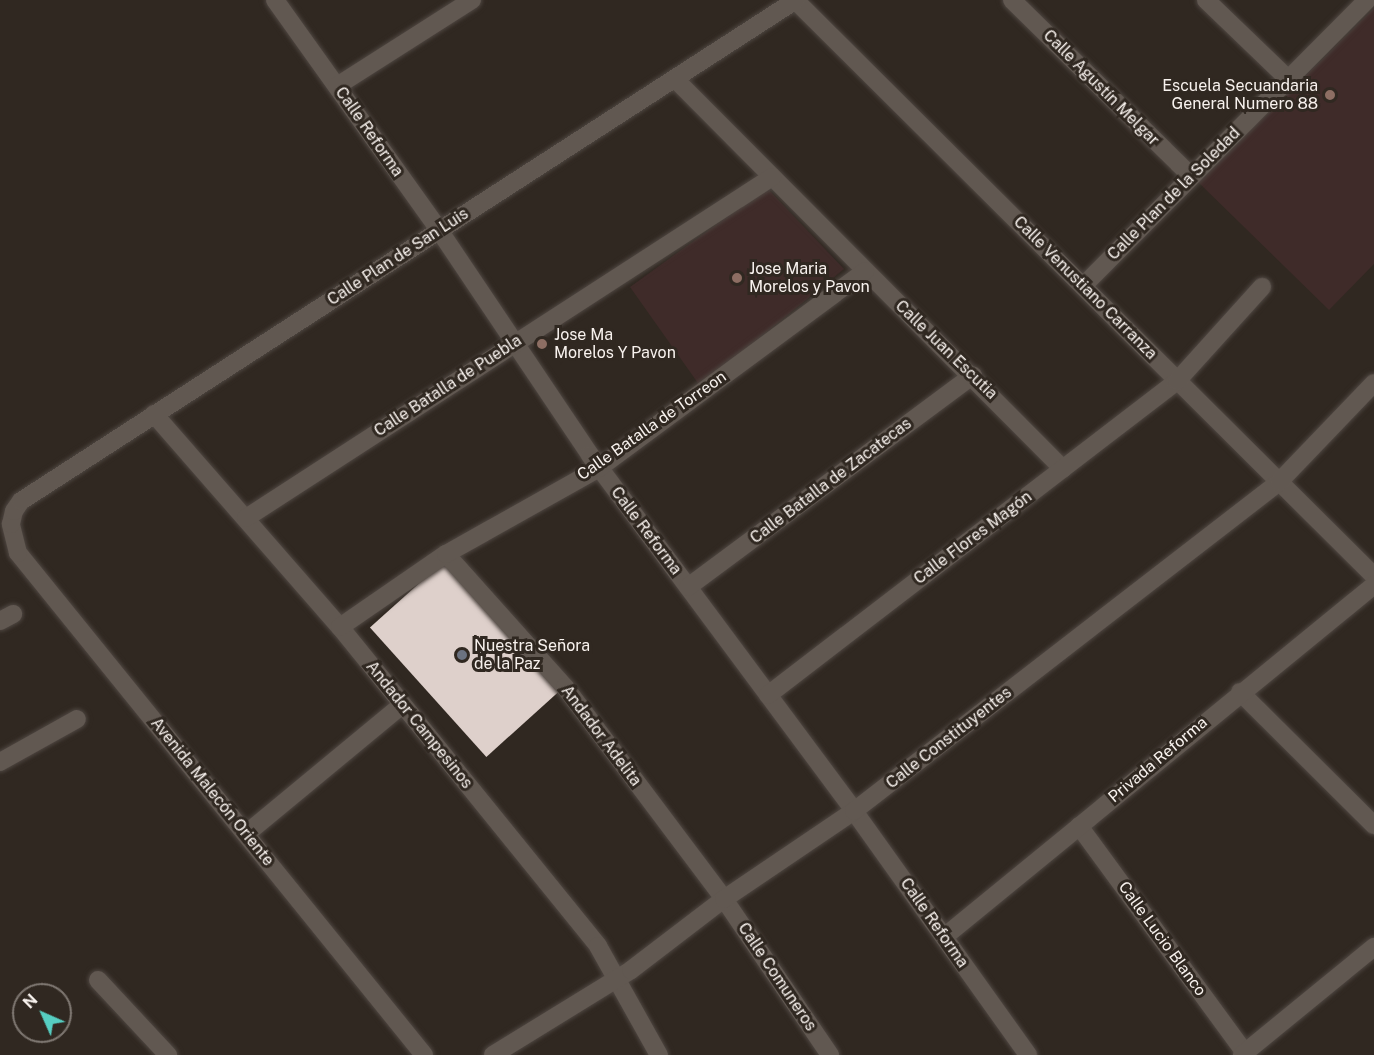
<!DOCTYPE html>
<html>
<head>
<meta charset="utf-8">
<style>
	body { margin:0 }
	#map { position:relative; width:1374px; height:1055px; overflow:hidden; background:#302821; font-family:"Public Sans",sans-serif }
	div>[style] { position:absolute }
	[style*='--x'] { left:calc(var(--x)*1px); top:calc(var(--y)*1px); width:calc(var(--w)*1px); rotate:calc(var(--a)*1deg) }
	.education>* { inset:0; background:#3f2b29 }
	.building>* { inset:0; background:#ded0cb; transform-origin:0 0 }
	.roads { filter:drop-shadow(0 0 2px #4e4641) drop-shadow(0 0 2px #4e4641) }
	.street>* { height:18px; margin:-9px; padding:0 9px; transform-origin:9px; border-radius:9px; background:#615851 }
	.dots>* { width:16px; height:16px; translate:-50% -50%; box-sizing:border-box; border:3px solid #302821; border-radius:50% }
	span { translate:-50% -50%; white-space:nowrap; text-align:center; line-height:1.15; -webkit-text-stroke:6px #302821; paint-order:stroke }
	.poi-label { font-size:16px; color:#f8f2ee }
	.right { translate:-100% -50%; text-align:right }
	.left { translate:0 -50%; text-align:left }
	.street-label { font-size:16px; color:#f8f2ee }
	.north { position:absolute; left:12px; top:983px; width:60px; height:60px; box-sizing:border-box; background:#302821; border:2px solid #807973; border-radius:50%; rotate:315deg; font-size:16px; font-weight:700; line-height:24px; text-align:center; color:#f8f2ee }
	.north::after { content:''; display:block; margin:auto; width:21px; height:27px; background:#56cec2; clip-path:polygon(50% 0,100% 100%,50% 72%,0 100%) }
</style>
</head>
<body>
<div id="map">
	<div class="education">
		<div style="clip-path:polygon(1374px 8px,1374px 264px,1329px 310px,1198px 182px)"></div>
		<div style="clip-path:polygon(767px 188px,844px 269px,700px 386px,630px 287px)"></div>
	</div>
	<div class="building">
		<div style="left:445px;top:560px;width:174px;height:101px;rotate:48deg"></div>
	</div>
	<div class="roads">
		<div class="street">
			<div style="--x:275;--y:0;--w:282;--a:54.5"></div>
			<div style="--x:439;--y:230;--w:271;--a:56.1"></div>
			<div style="--x:590;--y:455;--w:443;--a:53.4"></div>
			<div style="--x:854;--y:811;--w:300;--a:54.5"></div>
			<div style="--x:795;--y:0;--w:817;--a:44.85"></div>
			<div style="--x:1012;--y:0;--w:251;--a:44.5"></div>
			<div style="--x:1206;--y:0;--w:114;--a:43.9"></div>
			<div style="--x:675;--y:79;--w:550;--a:45.15"></div>
			<div style="--x:337;--y:86;--w:160;--a:-32.5"></div>
			<div style="--x:1083;--y:286;--w:403;--a:-45.2"></div>
			<div style="--x:154;--y:414;--w:283;--a:48.9"></div>
			<div style="--x:340;--y:627;--w:410;--a:51"></div>
			<div style="--x:598;--y:946;--w:125;--a:60.8"></div>
			<div style="--x:246;--y:518;--w:627;--a:-32.95"></div>
			<div style="--x:446;--y:554;--w:178;--a:48.2"></div>
			<div style="--x:565;--y:687;--w:265;--a:53.1"></div>
			<div style="--x:724;--y:899;--w:189;--a:55.8"></div>
			<div style="--x:688;--y:587;--w:355;--a:-36.6"></div>
			<div style="--x:0;--y:621;--w:15;--a:-28"></div>
			<div style="--x:340;--y:627;--w:129;--a:-34.6"></div>
			<div style="--x:446;--y:554;--w:176;--a:-29.3"></div>
			<div style="--x:599;--y:468;--w:331;--a:-36.5"></div>
			<div style="--x:1240;--y:692;--w:189;--a:44.8"></div>
			<div style="--x:768;--y:695;--w:516;--a:-37.51"></div>
			<div style="--x:1177;--y:381;--w:127;--a:-47.9"></div>
			<div style="--x:0;--y:762;--w:88;--a:-29.2"></div>
			<div style="--x:1079;--y:826;--w:281;--a:53.8"></div>
			<div style="--x:246;--y:834;--w:202;--a:-39.6"></div>
			<div style="--x:944;--y:937;--w:556;--a:-39.3"></div>
			<div style="--x:98;--y:980;--w:103;--a:47"></div>
			<div style="--x:424;--y:1055;--w:646;--a:-128.96"></div>
			<div style="--x:18;--y:553;--w:30;--a:-104"></div>
			<div style="--x:11;--y:524;--w:13;--a:-77"></div>
			<div style="--x:14;--y:511;--w:12;--a:-55"></div>
			<div style="--x:21;--y:501;--w:923;--a:-32.88"></div>
			<div style="--x:493;--y:1055;--w:162;--a:-31.6"></div>
			<div style="--x:631;--y:970;--w:117;--a:-37.4"></div>
			<div style="--x:724;--y:899;--w:157;--a:-34.1"></div>
			<div style="--x:854;--y:811;--w:537;--a:-37.74"></div>
			<div style="--x:1279;--y:482;--w:137;--a:-46.2"></div>
			<div style="--x:1242;--y:1055;--w:171;--a:-39.3"></div>
		</div>
	</div>
	<div class="dots">
		<div style="left:1330px;top:95px;background:#8d6e63"></div>
		<div style="left:737px;top:278px;background:#8d6e63"></div>
		<div style="left:542px;top:344px;background:#8d6e63"></div>
		<div style="left:462px;top:655px;background:#6b7280"></div>
	</div>
	<div class="poi-label">
		<span class="right" style="left:1318px;top:95px">Escuela Secuandaria<br>General Numero 88</span>
		<span class="left" style="left:749px;top:278px">Jose Maria<br>Morelos y Pavon</span>
		<span class="left" style="left:554px;top:344px">Jose Ma<br>Morelos Y Pavon</span>
		<span class="left" style="left:474px;top:655px">Nuestra Señora<br>de la Paz</span>
	</div>
	<div class="street-label">
		<span style="left:1101px;top:88px;rotate:45deg">Calle Agustín Melgar</span>
		<span style="left:369px;top:132px;rotate:55deg">Calle Reforma</span>
		<span style="left:1174px;top:194px;rotate:-45deg">Calle Plan de la Soledad</span>
		<span style="left:398px;top:257px;rotate:-33deg">Calle Plan de San Luis</span>
		<span style="left:1085px;top:288px;rotate:45deg">Calle Venustiano Carranza</span>
		<span style="left:946px;top:350px;rotate:44deg">Calle Juan Escutia</span>
		<span style="left:448px;top:386px;rotate:-33deg">Calle Batalla de Puebla</span>
		<span style="left:652px;top:426px;rotate:-35deg">Calle Batalla de Torreon</span>
		<span style="left:831px;top:481px;rotate:-37deg">Calle Batalla de Zacatecas</span>
		<span style="left:646px;top:531px;rotate:53deg">Calle Reforma</span>
		<span style="left:973px;top:538px;rotate:-37deg">Calle Flores Magón</span>
		<span style="left:419px;top:725px;rotate:51deg">Andador Campesinos</span>
		<span style="left:601px;top:736px;rotate:53deg">Andador Adelita</span>
		<span style="left:949px;top:738px;rotate:-38deg">Calle Constituyentes</span>
		<span style="left:1158px;top:760px;rotate:-40deg">Privada Reforma</span>
		<span style="left:212px;top:792px;rotate:51deg">Avenida Malecón Oriente</span>
		<span style="left:934px;top:923px;rotate:55deg">Calle Reforma</span>
		<span style="left:1162px;top:939px;rotate:54deg">Calle Lucio Blanco</span>
		<span style="left:777px;top:977px;rotate:56deg">Calle Comuneros</span>
	</div>
	<div class="north">N</div>
</div>
</body>
</html>
